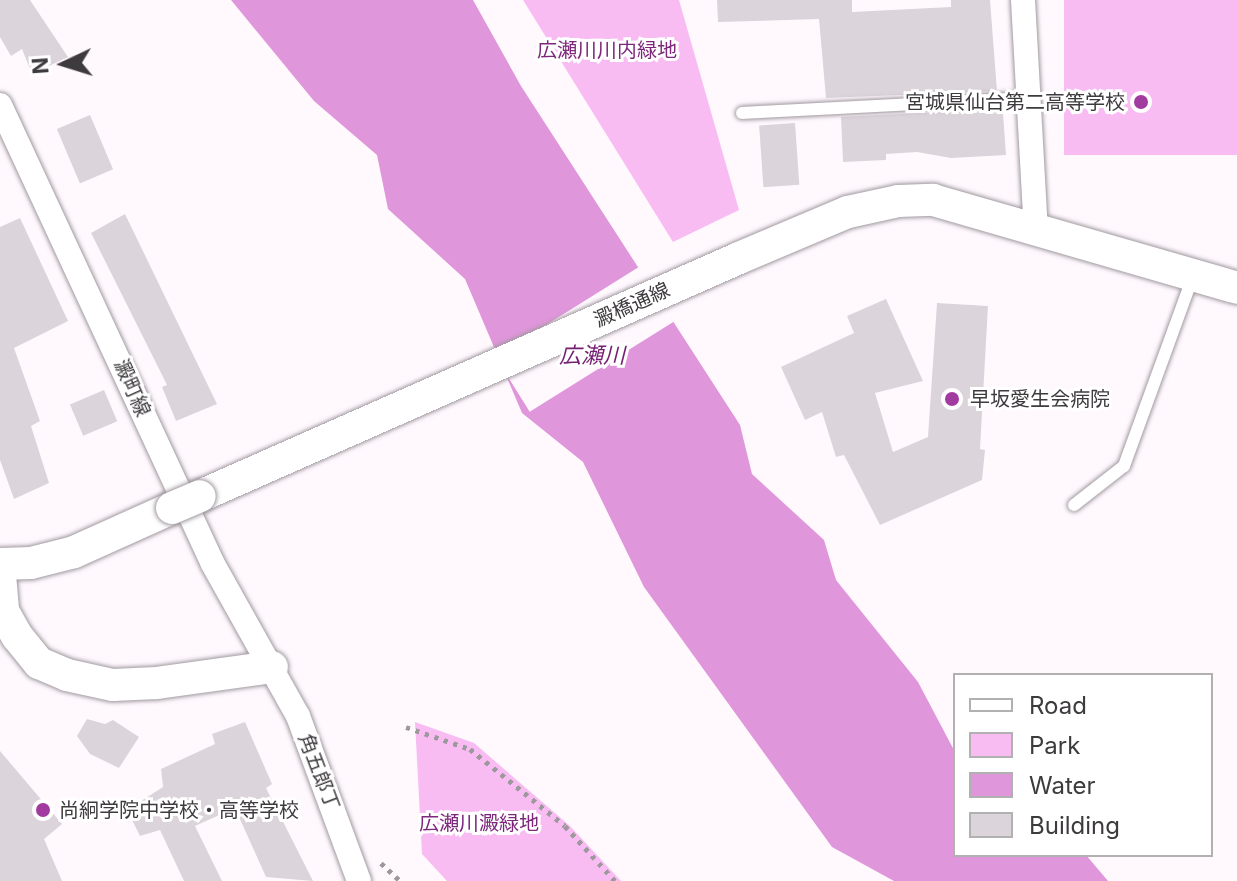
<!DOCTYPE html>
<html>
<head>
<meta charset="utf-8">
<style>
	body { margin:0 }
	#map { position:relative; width:1237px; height:881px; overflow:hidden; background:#fff9fe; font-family:Inter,"Noto Sans JP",sans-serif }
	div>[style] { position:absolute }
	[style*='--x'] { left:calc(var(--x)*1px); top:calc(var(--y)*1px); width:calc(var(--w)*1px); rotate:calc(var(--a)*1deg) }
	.green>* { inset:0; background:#f8bcf3; transform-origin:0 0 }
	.water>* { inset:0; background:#df96da }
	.pier>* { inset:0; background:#fff9fe; transform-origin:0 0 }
	.building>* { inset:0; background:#dcd4db; transform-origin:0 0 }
	.path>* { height:5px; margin-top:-2.5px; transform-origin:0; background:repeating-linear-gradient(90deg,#9c989c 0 4px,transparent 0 10px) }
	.roads { filter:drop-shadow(0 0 2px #a19aa0) drop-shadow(0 0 2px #a19aa0) }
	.lane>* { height:12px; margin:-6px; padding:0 6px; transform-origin:6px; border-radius:6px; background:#fff }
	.street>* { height:24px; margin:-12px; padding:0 12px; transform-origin:12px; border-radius:12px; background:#fff }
	.secondary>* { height:32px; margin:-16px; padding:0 16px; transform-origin:16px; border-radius:16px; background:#fff }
	.bridges { filter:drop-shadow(0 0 2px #a19aa0) drop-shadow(0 0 2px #a19aa0) }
	.secondary-bridge>* { height:32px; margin:-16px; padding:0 16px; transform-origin:16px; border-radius:16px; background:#fff }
	.dots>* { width:22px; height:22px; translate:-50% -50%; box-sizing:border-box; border:4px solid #fff; border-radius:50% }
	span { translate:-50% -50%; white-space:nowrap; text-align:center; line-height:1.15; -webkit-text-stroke:6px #fff; paint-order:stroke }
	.park-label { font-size:20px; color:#7d287b }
	.poi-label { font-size:20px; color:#3e3b3e }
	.right { translate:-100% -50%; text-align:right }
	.left { translate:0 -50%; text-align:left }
	.street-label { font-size:20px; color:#3e3b3e }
	.water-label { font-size:22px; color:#751f73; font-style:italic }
	.legend { position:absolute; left:953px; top:673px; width:260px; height:184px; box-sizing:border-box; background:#fff; border:2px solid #b2b1b2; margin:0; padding:10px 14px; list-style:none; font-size:24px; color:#3e3b3e }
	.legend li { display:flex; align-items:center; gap:16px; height:40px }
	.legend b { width:40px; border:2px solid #b2b1b2 }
	.north { position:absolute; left:24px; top:24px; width:80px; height:80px; -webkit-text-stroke:6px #fff; paint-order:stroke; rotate:266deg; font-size:22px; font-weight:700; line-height:32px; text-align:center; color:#3e3b3e }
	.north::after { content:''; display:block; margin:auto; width:28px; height:36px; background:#3e3b3e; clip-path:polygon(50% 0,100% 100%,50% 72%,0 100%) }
</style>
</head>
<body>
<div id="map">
	<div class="green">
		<div style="clip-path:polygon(523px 0,679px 0,739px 210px,673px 242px)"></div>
		<div style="left:1064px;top:0;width:173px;height:155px"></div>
		<div style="clip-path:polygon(415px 722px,474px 743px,570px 826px,621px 881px,447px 881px,422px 854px)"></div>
	</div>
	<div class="water">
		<div style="clip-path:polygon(231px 0,473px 0,521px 86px,740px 425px,752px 474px,824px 540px,836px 580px,918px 682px,955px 752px,955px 855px,1086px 855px,1108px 881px,894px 881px,832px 847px,644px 587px,583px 462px,522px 413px,465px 279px,388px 209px,377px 155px,314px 101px)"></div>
	</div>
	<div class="pier">
		<div style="left:642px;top:265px;width:65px;height:173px;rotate:58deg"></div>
	</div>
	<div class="building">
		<div style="clip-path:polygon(0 0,30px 0,68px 57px,32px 74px,22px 49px,11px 56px,0 37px)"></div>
		<div style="clip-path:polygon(717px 0,852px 0,852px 12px,951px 7px,951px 0,990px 0,997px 91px,826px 98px,819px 19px,718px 22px)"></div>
		<div style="clip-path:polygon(999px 109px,999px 113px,1003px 113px,1006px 155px,951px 158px,917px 152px,886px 154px,886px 160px,843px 162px,841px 117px)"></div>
		<div style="left:90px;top:115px;width:59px;height:36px;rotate:67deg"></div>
		<div style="left:795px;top:123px;width:62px;height:36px;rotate:86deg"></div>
		<div style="clip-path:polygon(125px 214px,217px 404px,176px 421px,162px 387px,167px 385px,91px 233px)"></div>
		<div style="clip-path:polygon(20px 218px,68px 321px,14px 348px,40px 421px,31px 426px,49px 483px,14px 499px,0 460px,0 227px)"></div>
		<div style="clip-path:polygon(886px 299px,923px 381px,875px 393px,893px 452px,928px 437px,937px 303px,988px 306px,980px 449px,985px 450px,982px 480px,880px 525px,844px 455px,836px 457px,822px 412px,805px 420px,781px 367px,854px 333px,847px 316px)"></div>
		<div style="left:104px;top:390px;width:34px;height:37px;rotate:67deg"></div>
		<div style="clip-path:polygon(87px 719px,105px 724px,113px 720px,139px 737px,119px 768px,90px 754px,77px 736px)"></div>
		<div style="clip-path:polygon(245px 722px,272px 784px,266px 788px,313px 881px,266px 877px,235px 808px,195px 826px,222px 881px,184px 881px,160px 830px,140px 836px,127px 810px,163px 787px,161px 769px,215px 744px,212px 734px)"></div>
		<div style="clip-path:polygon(0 751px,62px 824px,44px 839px,62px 881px,0 881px)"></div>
	</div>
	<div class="path">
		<div style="--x:406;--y:727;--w:68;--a:19"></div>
		<div style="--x:470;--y:749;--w:122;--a:39"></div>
		<div style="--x:565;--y:826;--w:74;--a:47.7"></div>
		<div style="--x:381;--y:863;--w:26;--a:43"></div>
	</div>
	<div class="roads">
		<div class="lane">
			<div style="--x:742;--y:113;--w:287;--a:-3"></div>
			<div style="--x:1074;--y:505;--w:63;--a:-38"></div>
			<div style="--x:1124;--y:466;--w:202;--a:-70"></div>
		</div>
		<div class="street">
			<div style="--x:1023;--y:0;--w:229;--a:86.8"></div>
			<div style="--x:0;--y:105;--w:506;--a:65.11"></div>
			<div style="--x:213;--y:564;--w:174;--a:60.8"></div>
			<div style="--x:298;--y:716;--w:176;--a:69.7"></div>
		</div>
		<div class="secondary">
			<div style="--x:200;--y:496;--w:589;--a:-23.82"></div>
			<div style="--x:739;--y:258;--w:118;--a:-22.9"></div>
			<div style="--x:848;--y:212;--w:51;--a:-12.4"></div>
			<div style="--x:898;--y:201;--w:35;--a:-2"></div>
			<div style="--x:933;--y:200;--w:316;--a:16.1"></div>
			<div style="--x:0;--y:564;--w:31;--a:-2"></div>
			<div style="--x:31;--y:563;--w:44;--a:-14.3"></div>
			<div style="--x:74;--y:552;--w:107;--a:-24.2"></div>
			<div style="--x:0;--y:575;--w:36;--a:85"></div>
			<div style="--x:3;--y:611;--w:29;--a:61"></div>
			<div style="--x:17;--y:636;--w:35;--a:51"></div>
			<div style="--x:39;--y:663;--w:30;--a:23"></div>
			<div style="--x:67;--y:675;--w:47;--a:12.3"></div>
			<div style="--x:113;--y:685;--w:44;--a:-2.6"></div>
			<div style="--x:157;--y:683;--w:116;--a:-7.9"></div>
		</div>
	</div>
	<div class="bridges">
		<div class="secondary-bridge">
			<div style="--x:172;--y:508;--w:30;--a:-23"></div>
		</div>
	</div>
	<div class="dots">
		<div style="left:1141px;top:102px;background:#a23b9f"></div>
		<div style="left:952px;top:399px;background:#a23b9f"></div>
		<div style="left:43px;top:810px;background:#a23b9f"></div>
	</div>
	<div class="park-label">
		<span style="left:607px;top:50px">広瀬川川内緑地</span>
		<span style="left:479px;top:823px">広瀬川澱緑地</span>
	</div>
	<div class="poi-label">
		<span class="right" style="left:1125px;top:102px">宮城県仙台第二高等学校</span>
		<span class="left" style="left:970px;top:399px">早坂愛生会病院</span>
		<span class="left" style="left:59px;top:810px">尚絅学院中学校・高等学校</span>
	</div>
	<div class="street-label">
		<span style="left:632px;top:305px;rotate:-24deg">澱橋通線</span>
		<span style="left:132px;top:388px;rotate:66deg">澱町線</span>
		<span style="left:319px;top:772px;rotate:69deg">角五郎丁</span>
	</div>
	<div class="water-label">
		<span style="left:592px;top:356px">広瀬川</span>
	</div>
	<ul class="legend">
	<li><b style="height:10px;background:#fff"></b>Road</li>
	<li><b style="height:22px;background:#f8bcf3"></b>Park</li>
	<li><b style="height:22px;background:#df96da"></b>Water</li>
	<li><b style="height:22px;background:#dcd4db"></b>Building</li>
	</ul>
	<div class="north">N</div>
</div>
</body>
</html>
